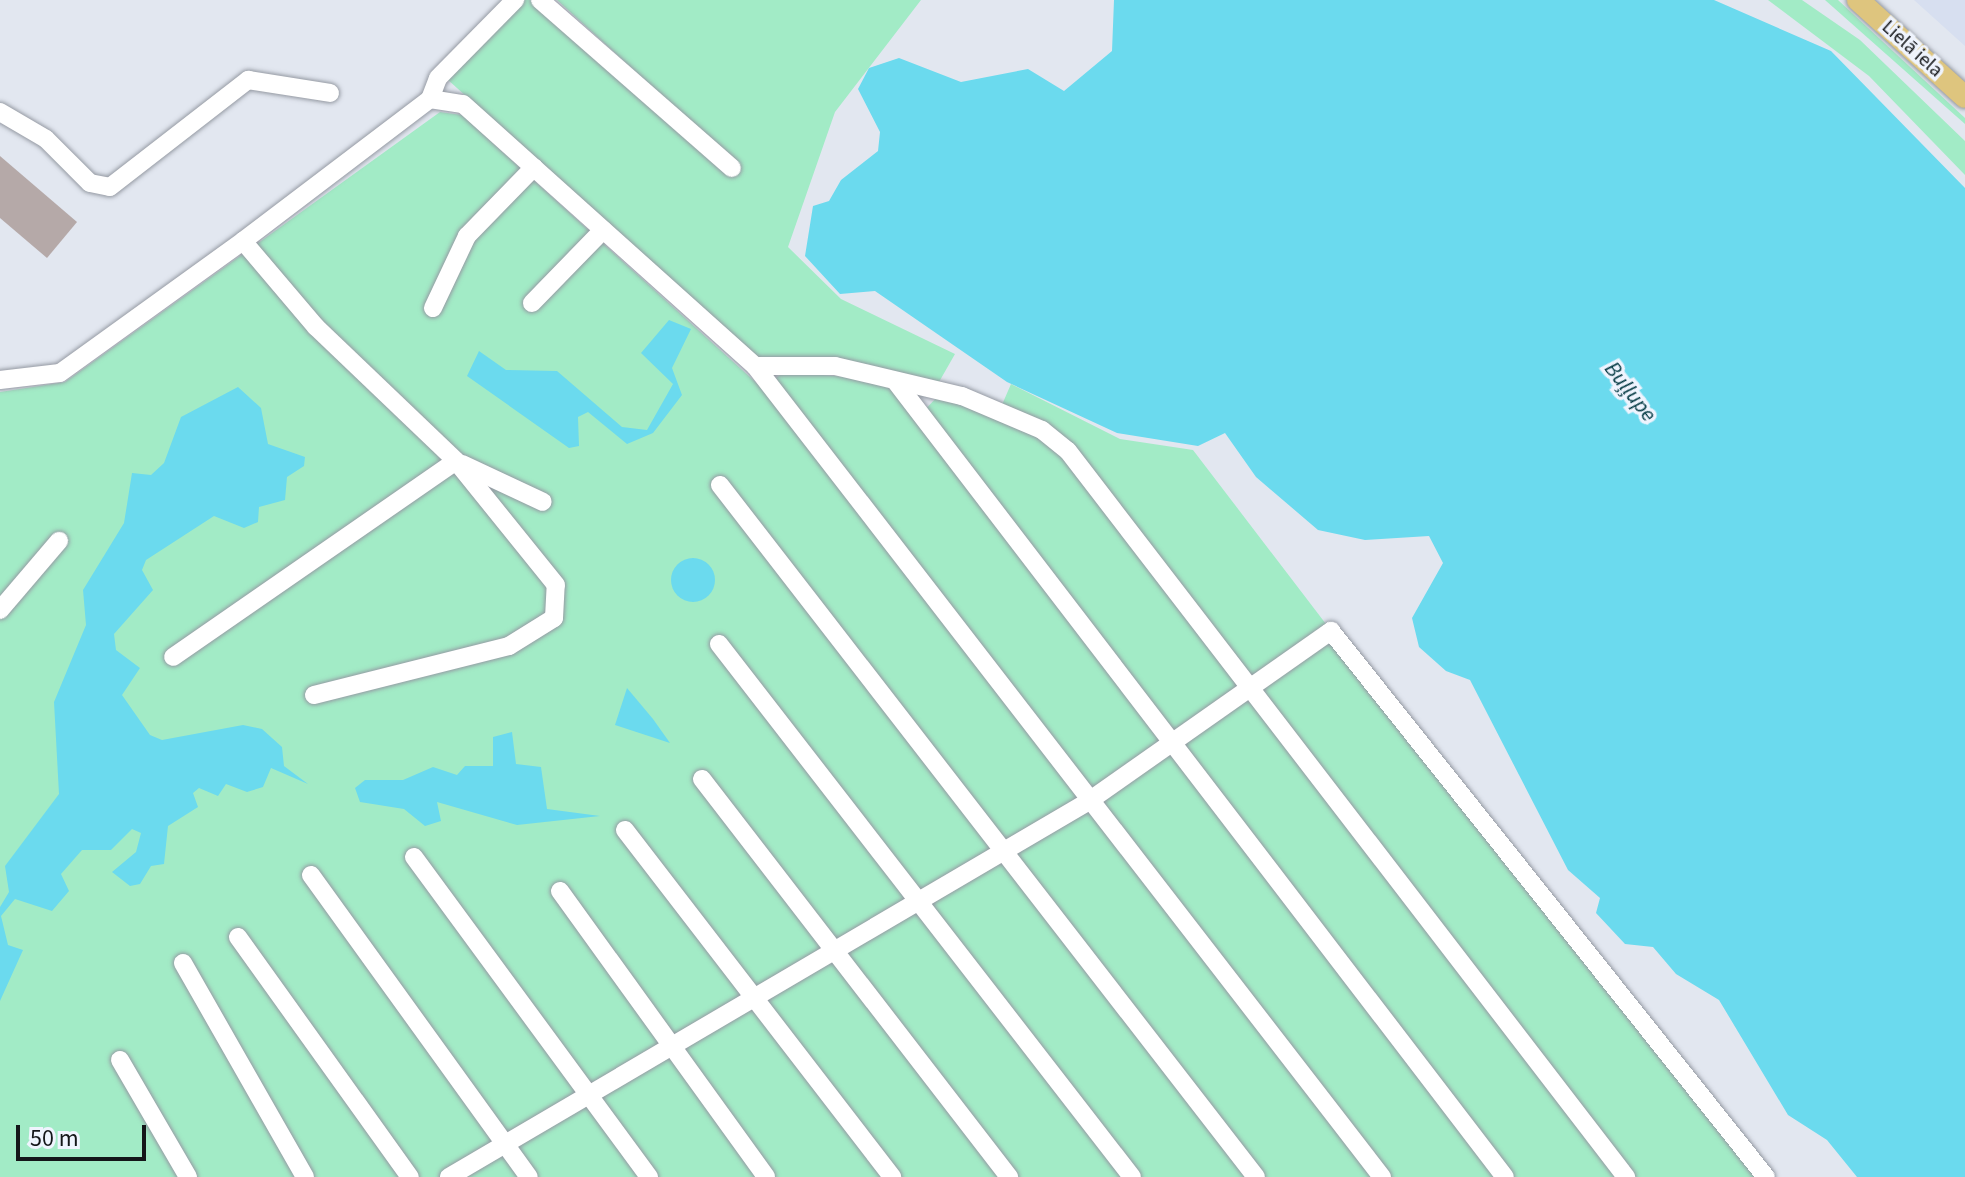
<!DOCTYPE html>
<html>
<head>
<meta charset="utf-8">
<style>
	body { margin:0 }
	#map { position:relative; width:1965px; height:1177px; overflow:hidden; background:#e2e7f0; font-family:"Source Sans 3",sans-serif }
	div>[style] { position:absolute }
	[style*='--x'] { left:calc(var(--x)*1px); top:calc(var(--y)*1px); width:calc(var(--w)*1px); rotate:calc(var(--a)*1deg) }
	.built>* { inset:0; background:#d7dff0 }
	.green>* { inset:0; background:#a2ebc6 }
	.water>* { inset:0; background:#6bdaee }
	.round { border-radius:50% }
	.building>* { inset:0; background:#b5a9a8 }
	.roads { filter:drop-shadow(0 0 2px #959aa3) drop-shadow(0 0 2px #959aa3) }
	.minor>* { height:18px; margin:-9px; padding:0 9px; transform-origin:9px; border-radius:9px; background:#fff }
	.major>* { height:22px; margin:-11px; padding:0 11px; transform-origin:11px; border-radius:11px; background:#dec57e }
	span { translate:-50% -50%; white-space:nowrap; text-align:center; line-height:1.15; -webkit-text-stroke:7px #eff4fe; paint-order:stroke }
	.street-label { font-size:20px; color:#141619 }
	.water-label { font-size:22px; color:#003740; font-style:italic }
	.scale { position:absolute; left:16px; top:1125px; width:130px; height:36px; box-sizing:border-box; border:4px solid #141619; border-top:0; padding-left:10px; font-size:24px; line-height:28px; white-space:nowrap; color:#141619; -webkit-text-stroke:6px #eff4fe; paint-order:stroke }
</style>
</head>
<body>
<div id="map">
	<div class="built">
		<div style="clip-path:polygon(1915px 0,1965px 0,1965px 46px,1914px 0)"></div>
	</div>
	<div class="green">
		<div style="clip-path:polygon(522px 0,531px 0,738px 165px,557px 0,921px 0,835px 112px,788px 247px,841px 299px,955px 354px,939px 382px,756px 357px,447px 79px)"></div>
		<div style="clip-path:polygon(1768px 0,1802px 0,1860px 40px,1965px 141px,1965px 175px,1869px 76px)"></div>
		<div style="clip-path:polygon(1825px 0,1838px 0,1965px 118px,1965px 124px)"></div>
		<div style="clip-path:polygon(440px 112px,462px 115px,762px 388px,784px 372px,848px 377px,895px 387px,917px 418px,939px 395px,998px 414px,1011px 384px,1120px 439px,1193px 450px,1478px 823px,1766px 1177px,0 1177px,0 392px,65px 382px)"></div>
	</div>
	<div class="water">
		<div style="clip-path:polygon(1114px 0,1714px 0,1831px 51px,1965px 188px,1965px 1177px,1857px 1177px,1827px 1140px,1788px 1115px,1719px 1000px,1676px 974px,1653px 947px,1625px 944px,1596px 913px,1600px 898px,1568px 870px,1470px 680px,1446px 671px,1419px 647px,1412px 618px,1443px 563px,1429px 536px,1365px 540px,1318px 530px,1256px 477px,1225px 433px,1198px 446px,1117px 433px,1007px 382px,875px 291px,840px 294px,805px 256px,813px 206px,829px 201px,841px 180px,878px 151px,880px 132px,858px 89px,869px 68px,899px 58px,961px 82px,1028px 69px,1064px 91px,1112px 51px)"></div>
		<div style="clip-path:polygon(669px 320px,691px 329px,672px 368px,682px 395px,653px 433px,627px 444px,588px 412px,578px 417px,579px 446px,569px 448px,467px 376px,479px 351px,506px 370px,557px 371px,622px 427px,647px 430px,673px 384px,641px 353px)"></div>
		<div style="clip-path:polygon(238px 387px,261px 408px,268px 444px,305px 457px,304px 466px,287px 477px,285px 500px,259px 507px,258px 522px,244px 528px,214px 516px,146px 560px,142px 570px,153px 590px,114px 634px,116px 650px,140px 668px,122px 695px,150px 735px,162px 740px,243px 725px,262px 729px,282px 747px,284px 766px,308px 784px,271px 768px,263px 787px,247px 792px,226px 784px,218px 796px,199px 788px,193px 793px,198px 807px,168px 826px,164px 864px,151px 866px,140px 884px,130px 886px,112px 872px,136px 852px,141px 833px,132px 829px,111px 850px,82px 850px,61px 874px,69px 891px,52px 911px,15px 899px,1px 916px,8px 945px,23px 950px,0 1001px,0 907px,9px 892px,5px 866px,59px 794px,54px 702px,86px 625px,83px 590px,124px 523px,132px 473px,151px 475px,164px 463px,181px 417px)"></div>
		<div class="round" style="left:671px;top:558px;width:44px;height:44px"></div>
		<div style="clip-path:polygon(627px 688px,653px 719px,670px 743px,615px 725px)"></div>
		<div style="clip-path:polygon(512px 732px,516px 764px,541px 767px,547px 809px,600px 816px,517px 825px,437px 802px,441px 821px,425px 826px,404px 809px,360px 802px,355px 788px,365px 780px,403px 780px,433px 767px,457px 775px,465px 766px,493px 766px,493px 737px)"></div>
	</div>
	<div class="building">
		<div style="clip-path:polygon(0 156px,77px 222px,47px 258px,0 218px)"></div>
	</div>
	<div class="roads">
		<div class="minor">
			<div style="--x:540;--y:0;--w:255;--a:41.2"></div>
			<div style="--x:430;--y:99;--w:33;--a:9"></div>
			<div style="--x:463;--y:104;--w:392;--a:41.9"></div>
			<div style="--x:755;--y:366;--w:1025;--a:52.29"></div>
			<div style="--x:0;--y:112;--w:53;--a:30.4"></div>
			<div style="--x:46;--y:139;--w:62;--a:45"></div>
			<div style="--x:90;--y:183;--w:20;--a:11"></div>
			<div style="--x:110;--y:187;--w:175;--a:-37.8"></div>
			<div style="--x:248;--y:80;--w:83;--a:9"></div>
			<div style="--x:243;--y:241;--w:235;--a:-37.2"></div>
			<div style="--x:430;--y:99;--w:22;--a:-69"></div>
			<div style="--x:438;--y:78;--w:110;--a:-45.4"></div>
			<div style="--x:532;--y:303;--w:102;--a:-45.8"></div>
			<div style="--x:433;--y:308;--w:80;--a:-64.7"></div>
			<div style="--x:467;--y:236;--w:96;--a:-45.8"></div>
			<div style="--x:755;--y:366;--w:80;--a:0"></div>
			<div style="--x:835;--y:366;--w:130;--a:13.3"></div>
			<div style="--x:962;--y:396;--w:87;--a:23"></div>
			<div style="--x:1042;--y:430;--w:33;--a:39"></div>
			<div style="--x:1068;--y:451;--w:916;--a:52.45"></div>
			<div style="--x:0;--y:380;--w:60;--a:-6.7"></div>
			<div style="--x:60;--y:373;--w:226;--a:-35.8"></div>
			<div style="--x:243;--y:241;--w:113;--a:49.7"></div>
			<div style="--x:316;--y:327;--w:194;--a:43.7"></div>
			<div style="--x:456;--y:461;--w:344;--a:145.3"></div>
			<div style="--x:896;--y:382;--w:1001;--a:52.55"></div>
			<div style="--x:462;--y:464;--w:89;--a:25.1"></div>
			<div style="--x:720;--y:485;--w:875;--a:52.24"></div>
			<div style="--x:0;--y:610;--w:91;--a:-49.5"></div>
			<div style="--x:719;--y:644;--w:674;--a:52.23"></div>
			<div style="--x:314;--y:695;--w:201;--a:-14.1"></div>
			<div style="--x:509;--y:646;--w:53;--a:-31.9"></div>
			<div style="--x:554;--y:618;--w:33;--a:-87"></div>
			<div style="--x:556;--y:585;--w:159;--a:-128.9"></div>
			<div style="--x:702;--y:779;--w:503;--a:52.35"></div>
			<div style="--x:625;--y:830;--w:438;--a:52.4"></div>
			<div style="--x:414;--y:857;--w:397;--a:53.7"></div>
			<div style="--x:311;--y:875;--w:372;--a:54.2"></div>
			<div style="--x:560;--y:891;--w:352;--a:54.2"></div>
			<div style="--x:238;--y:937;--w:295;--a:54.4"></div>
			<div style="--x:183;--y:963;--w:246;--a:60.3"></div>
			<div style="--x:120;--y:1060;--w:135;--a:59.8"></div>
			<div style="--x:449;--y:1177;--w:742;--a:-30.43"></div>
			<div style="--x:1089;--y:801;--w:296;--a:-35.1"></div>
			<div style="--x:1331;--y:631;--w:698;--a:51.46"></div>
		</div>
		<div class="major">
			<div style="--x:1858;--y:0;--w:144;--a:42.2"></div>
		</div>
	</div>
	<div class="street-label">
		<span style="left:1912px;top:49px;rotate:42deg">Lielā iela</span>
	</div>
	<div class="water-label">
		<span style="left:1630px;top:392px;rotate:52deg">Buļļupe</span>
	</div>
	<div class="scale">50 m</div>
</div>
</body>
</html>
